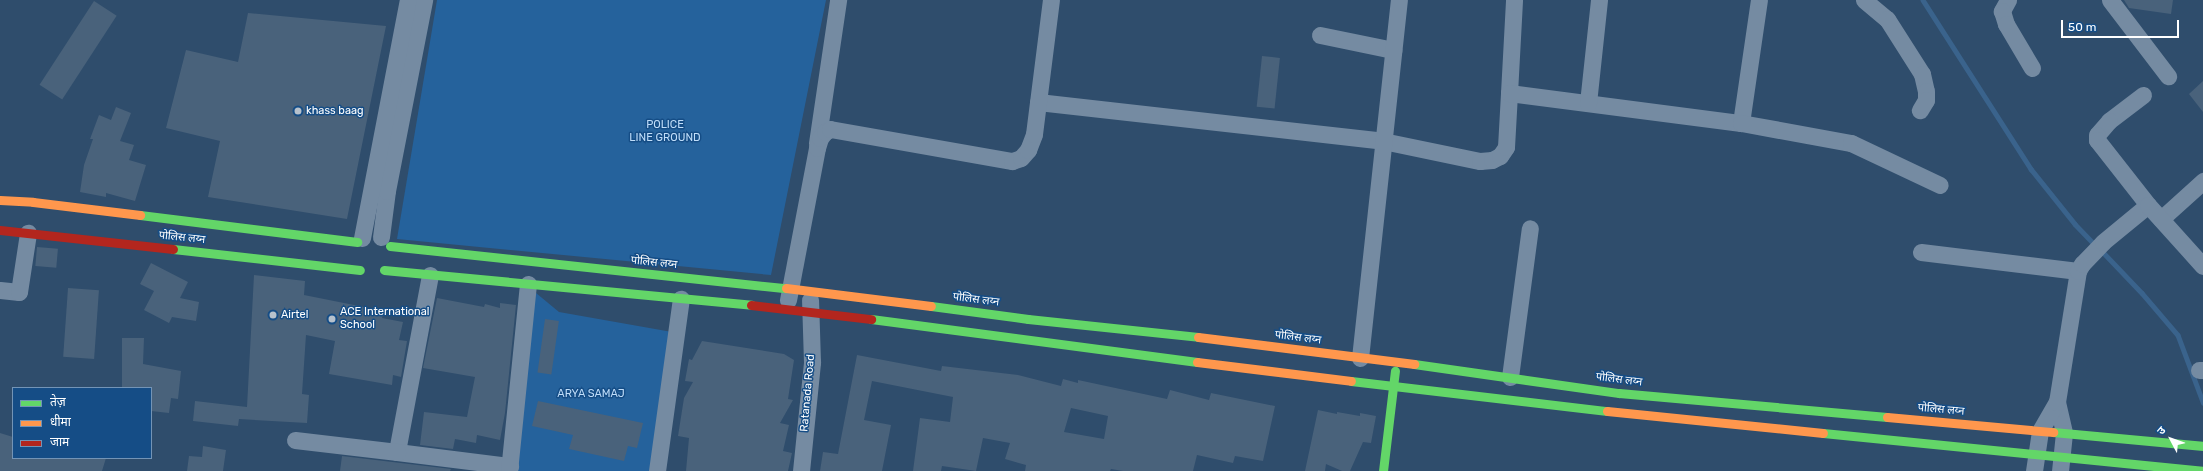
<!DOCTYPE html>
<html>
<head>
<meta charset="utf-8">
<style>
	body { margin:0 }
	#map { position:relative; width:2203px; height:471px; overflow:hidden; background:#2f4d6c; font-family:Rubik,"Noto Sans Devanagari",sans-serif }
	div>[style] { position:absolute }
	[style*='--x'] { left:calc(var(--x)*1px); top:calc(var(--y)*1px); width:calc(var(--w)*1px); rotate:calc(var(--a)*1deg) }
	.green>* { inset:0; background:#25629c }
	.stream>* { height:4.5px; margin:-2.25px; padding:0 2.25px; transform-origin:2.25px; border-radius:2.25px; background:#3a638c }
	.building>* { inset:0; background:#49627b; transform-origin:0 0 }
	.street>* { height:17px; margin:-8.5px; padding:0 8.5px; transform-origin:8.5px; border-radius:8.5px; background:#758ba2 }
	.fast>* { height:9px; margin:-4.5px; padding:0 4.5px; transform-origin:4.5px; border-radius:4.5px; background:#63d668 }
	.slow>* { height:9px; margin:-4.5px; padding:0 4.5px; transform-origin:4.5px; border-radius:4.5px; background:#ff974d }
	.jam>* { height:9px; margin:-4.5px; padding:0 4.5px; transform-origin:4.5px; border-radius:4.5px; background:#b3261e }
	.dots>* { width:11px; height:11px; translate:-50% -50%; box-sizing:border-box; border:2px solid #154d86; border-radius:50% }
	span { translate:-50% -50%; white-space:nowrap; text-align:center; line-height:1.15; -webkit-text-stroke:3px #154d86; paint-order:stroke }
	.poi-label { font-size:11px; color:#fff }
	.left { translate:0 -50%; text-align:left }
	.park-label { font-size:11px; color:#c0defa }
	.street-label { font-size:11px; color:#fff }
	.legend { position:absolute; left:12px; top:387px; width:140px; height:72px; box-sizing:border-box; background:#154d86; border:1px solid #7394b6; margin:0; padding:5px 7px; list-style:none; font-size:12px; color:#fff }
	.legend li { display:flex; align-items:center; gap:8px; height:20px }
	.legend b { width:20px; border:1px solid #7394b6 }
	.north { position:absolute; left:2151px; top:419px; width:40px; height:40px; -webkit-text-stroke:3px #154d86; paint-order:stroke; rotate:311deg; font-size:11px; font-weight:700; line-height:16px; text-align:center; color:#fff }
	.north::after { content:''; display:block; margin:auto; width:14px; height:18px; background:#fff; clip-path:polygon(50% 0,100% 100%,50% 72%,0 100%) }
	.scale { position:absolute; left:2061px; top:20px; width:118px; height:18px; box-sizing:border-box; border:2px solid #fff; border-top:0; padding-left:5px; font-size:12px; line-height:14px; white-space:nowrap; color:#fff; -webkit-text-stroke:3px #154d86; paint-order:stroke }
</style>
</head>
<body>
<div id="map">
	<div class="green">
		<div style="clip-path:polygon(437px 0,826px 0,771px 275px,397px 239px)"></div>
		<div style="clip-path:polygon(530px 288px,559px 312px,672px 332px,656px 471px,509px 471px)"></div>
	</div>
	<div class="stream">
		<div style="--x:1923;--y:0;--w:201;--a:57.4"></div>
		<div style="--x:2031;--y:169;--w:70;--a:51.3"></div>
		<div style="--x:2075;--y:224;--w:29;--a:46"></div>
		<div style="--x:2101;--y:250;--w:59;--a:46.4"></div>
		<div style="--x:2142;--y:293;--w:55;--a:49.4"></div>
		<div style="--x:2178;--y:335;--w:72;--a:69.5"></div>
	</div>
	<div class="building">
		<div style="clip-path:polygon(2124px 0,2173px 0,2171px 14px,2129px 8px)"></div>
		<div style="left:94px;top:1px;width:27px;height:100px;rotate:33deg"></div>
		<div style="clip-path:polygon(248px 13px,386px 26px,347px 219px,208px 197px,220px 141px,166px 128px,186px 50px,238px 62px)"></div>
		<div style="left:1262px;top:56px;width:18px;height:51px;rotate:6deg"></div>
		<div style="clip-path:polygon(2203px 81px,2203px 112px,2189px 94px)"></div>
		<div style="clip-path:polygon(116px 107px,131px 113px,120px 141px,134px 145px,129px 160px,146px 165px,135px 201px,106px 193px,106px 197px,80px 192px,84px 165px,93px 139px,90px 139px,99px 115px,111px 120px)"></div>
		<div style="left:37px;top:247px;width:21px;height:19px;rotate:5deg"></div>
		<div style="clip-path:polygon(151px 263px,188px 282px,180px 298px,199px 302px,196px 321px,172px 317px,169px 323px,144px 310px,154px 291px,140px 284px)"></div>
		<div style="clip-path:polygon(254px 275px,305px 281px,304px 295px,384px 311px,382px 318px,403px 322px,399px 340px,407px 341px,401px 377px,393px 375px,392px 385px,329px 374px,335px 341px,306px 335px,302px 394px,309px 395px,307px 423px,239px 419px,238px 426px,193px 421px,195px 401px,247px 407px)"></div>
		<div style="left:68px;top:288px;width:31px;height:69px;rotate:4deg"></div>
		<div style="clip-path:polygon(437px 298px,484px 307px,485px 304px,500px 308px,500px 303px,516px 305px,505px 413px,500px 440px,477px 435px,476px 443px,455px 439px,453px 449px,420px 445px,424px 412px,467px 417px,475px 377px,423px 368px)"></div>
		<div style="left:545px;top:319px;width:14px;height:54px;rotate:8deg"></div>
		<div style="clip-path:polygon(122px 338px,144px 338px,143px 364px,181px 371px,178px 399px,171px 398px,169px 413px,151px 411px,151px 388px,122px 388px)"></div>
		<div style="clip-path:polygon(702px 341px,784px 354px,794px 360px,788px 399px,793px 400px,780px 423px,789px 425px,783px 451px,792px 453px,788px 471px,686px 471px,689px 438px,678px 436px,684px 398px,693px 382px,685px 381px,689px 359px,692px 360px)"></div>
		<div style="clip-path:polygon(evenodd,857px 355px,941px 371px,942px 366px,1018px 375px,1061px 386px,1063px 379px,1078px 383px,1078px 380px,1167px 399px,1170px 390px,1209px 400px,1211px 393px,1275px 406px,1263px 461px,1235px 456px,1233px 463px,1197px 455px,1193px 471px,1123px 471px,1111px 469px,1110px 471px,1025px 471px,1026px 465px,1005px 459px,1010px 443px,983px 438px,976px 471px,942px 466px,941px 471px,913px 471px,920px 418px,950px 422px,953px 397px,872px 381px,864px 420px,891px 425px,882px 471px,820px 471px,823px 452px,838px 454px,857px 355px,1071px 408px,1108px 416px,1104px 439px,1064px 432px,1071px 408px)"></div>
		<div style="clip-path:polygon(538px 401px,643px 423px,637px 448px,628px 446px,624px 461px,569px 449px,573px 435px,532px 426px)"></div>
		<div style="clip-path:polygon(1318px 410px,1337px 414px,1337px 412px,1360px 416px,1360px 413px,1376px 416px,1371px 443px,1363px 442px,1350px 471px,1342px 471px,1326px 464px,1325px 471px,1305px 471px)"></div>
		<div style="clip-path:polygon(0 433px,13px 437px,13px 458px,106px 458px,102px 471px,0 471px)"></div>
		<div style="clip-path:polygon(203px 446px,226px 450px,223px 471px,187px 471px,189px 456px,202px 457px)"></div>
		<div style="clip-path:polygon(342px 456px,451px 469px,450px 471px,340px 471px)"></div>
	</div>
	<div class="street">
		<div style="--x:1864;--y:0;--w:30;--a:40"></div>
		<div style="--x:1887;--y:19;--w:65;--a:57.5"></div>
		<div style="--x:1922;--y:74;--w:17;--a:77"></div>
		<div style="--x:1926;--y:91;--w:9;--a:90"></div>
		<div style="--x:1926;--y:100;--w:12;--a:121"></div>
		<div style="--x:2008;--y:0;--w:13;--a:119"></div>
		<div style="--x:2002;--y:11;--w:14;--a:73"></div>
		<div style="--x:2006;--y:24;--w:51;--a:59.4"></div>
		<div style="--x:2110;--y:0;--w:96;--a:52.7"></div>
		<div style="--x:1320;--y:35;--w:75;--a:11.6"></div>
		<div style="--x:1509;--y:93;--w:93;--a:-86.9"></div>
		<div style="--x:2143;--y:95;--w:43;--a:142.6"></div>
		<div style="--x:2109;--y:121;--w:18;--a:131"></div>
		<div style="--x:2097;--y:135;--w:5;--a:90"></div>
		<div style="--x:2097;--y:140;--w:83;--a:51.9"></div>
		<div style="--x:1038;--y:102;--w:347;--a:6.4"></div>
		<div style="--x:1383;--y:141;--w:99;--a:11.7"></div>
		<div style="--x:1480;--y:161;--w:12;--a:-5"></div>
		<div style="--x:1492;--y:160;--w:9;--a:-27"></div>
		<div style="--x:1500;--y:156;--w:11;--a:-56"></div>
		<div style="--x:1506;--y:147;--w:54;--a:-86.8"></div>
		<div style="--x:1509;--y:93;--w:234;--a:7.4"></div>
		<div style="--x:1741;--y:123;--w:124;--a:-81.7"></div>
		<div style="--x:1588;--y:103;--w:104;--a:-83.9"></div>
		<div style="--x:1741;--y:123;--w:112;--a:10.3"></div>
		<div style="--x:1851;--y:143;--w:98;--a:25.3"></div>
		<div style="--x:817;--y:143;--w:145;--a:-81.6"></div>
		<div style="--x:2161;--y:219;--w:57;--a:-42.1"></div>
		<div style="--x:381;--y:237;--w:46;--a:-82.6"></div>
		<div style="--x:387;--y:191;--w:195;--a:-79"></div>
		<div style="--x:362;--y:238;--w:242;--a:-79.1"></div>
		<div style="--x:1921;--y:252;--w:158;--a:6.9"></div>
		<div style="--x:430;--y:275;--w:180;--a:100.6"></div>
		<div style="--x:397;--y:452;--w:114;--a:7.1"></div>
		<div style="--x:0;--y:290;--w:19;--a:6"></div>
		<div style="--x:19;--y:292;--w:60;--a:-81.3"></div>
		<div style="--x:788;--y:300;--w:155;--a:-79.2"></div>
		<div style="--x:817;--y:148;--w:10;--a:-73"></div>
		<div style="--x:820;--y:138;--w:8;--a:-50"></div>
		<div style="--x:825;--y:132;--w:6;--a:-31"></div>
		<div style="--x:830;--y:129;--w:185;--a:10"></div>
		<div style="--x:1012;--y:161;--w:9;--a:-18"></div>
		<div style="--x:1021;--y:158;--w:11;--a:-49"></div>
		<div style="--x:1028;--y:150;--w:17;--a:-69"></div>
		<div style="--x:1034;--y:134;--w:135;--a:-82.8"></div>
		<div style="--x:1360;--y:358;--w:360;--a:-83.8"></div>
		<div style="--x:2199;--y:370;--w:4;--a:0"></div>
		<div style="--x:1510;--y:377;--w:150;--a:-82.4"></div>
		<div style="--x:2057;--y:402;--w:32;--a:77"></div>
		<div style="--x:2064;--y:433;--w:38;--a:96"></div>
		<div style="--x:295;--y:440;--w:103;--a:6.7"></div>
		<div style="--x:509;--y:471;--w:188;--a:-84.2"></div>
		<div style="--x:657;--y:471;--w:174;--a:-82.1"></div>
		<div style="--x:801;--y:471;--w:110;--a:-84.2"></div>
		<div style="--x:812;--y:362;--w:62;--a:-91.8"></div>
		<div style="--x:2034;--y:471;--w:40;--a:-81.5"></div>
		<div style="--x:2040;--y:431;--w:34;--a:-60"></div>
		<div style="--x:2057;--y:402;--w:133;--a:-80.9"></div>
		<div style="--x:2078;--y:271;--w:8;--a:-60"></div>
		<div style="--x:2082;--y:264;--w:30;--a:-46"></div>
		<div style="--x:2103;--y:242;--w:58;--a:-39.4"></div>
		<div style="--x:2148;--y:205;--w:82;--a:48"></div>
	</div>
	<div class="fast">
		<div style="--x:140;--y:215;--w:219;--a:7.1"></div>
		<div style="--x:390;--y:246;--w:398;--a:6.1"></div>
		<div style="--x:173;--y:249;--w:188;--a:6.4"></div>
		<div style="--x:384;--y:270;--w:369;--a:5.4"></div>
		<div style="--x:931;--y:306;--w:98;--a:7.6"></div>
		<div style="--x:1028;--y:319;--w:171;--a:6"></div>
		<div style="--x:871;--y:319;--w:329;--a:7.5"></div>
		<div style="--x:1414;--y:364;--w:207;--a:8.1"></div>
		<div style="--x:1619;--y:393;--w:269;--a:5.1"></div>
		<div style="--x:1351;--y:381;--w:258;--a:6.7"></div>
		<div style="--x:2053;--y:432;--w:151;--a:5.3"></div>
		<div style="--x:1823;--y:433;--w:381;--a:5.7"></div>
		<div style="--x:1383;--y:471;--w:101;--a:-83.2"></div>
	</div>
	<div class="slow">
		<div style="--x:0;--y:200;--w:33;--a:3"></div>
		<div style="--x:33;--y:202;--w:108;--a:6.9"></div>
		<div style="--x:786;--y:288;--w:146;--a:7.1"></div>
		<div style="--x:1198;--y:337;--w:218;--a:7.1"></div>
		<div style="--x:1197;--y:362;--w:155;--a:7"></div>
		<div style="--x:1607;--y:411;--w:217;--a:5.8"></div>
		<div style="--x:1887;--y:417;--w:167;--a:5.2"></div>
	</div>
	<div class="jam">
		<div style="--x:0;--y:230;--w:174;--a:6.3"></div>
		<div style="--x:751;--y:305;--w:121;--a:6.7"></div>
	</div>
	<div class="dots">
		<div style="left:298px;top:111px;background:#b6c1cc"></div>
		<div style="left:273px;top:315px;background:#b6c1cc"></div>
		<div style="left:332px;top:319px;background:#b6c1cc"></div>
	</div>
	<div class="poi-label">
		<span class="left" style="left:306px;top:111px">khass baag</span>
		<span class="left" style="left:340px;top:319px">ACE International<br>School</span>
		<span class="left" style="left:281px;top:315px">Airtel</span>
	</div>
	<div class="park-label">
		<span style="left:665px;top:132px">POLICE<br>LINE GROUND</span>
		<span style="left:591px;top:394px">ARYA SAMAJ</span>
	</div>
	<div class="street-label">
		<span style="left:182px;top:238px;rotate:6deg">पोलिस लय्न</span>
		<span style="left:654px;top:263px;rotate:6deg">पोलिस लय्न</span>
		<span style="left:976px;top:300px;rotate:7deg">पोलिस लय्न</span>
		<span style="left:1298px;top:338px;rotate:7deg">पोलिस लय्न</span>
		<span style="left:1619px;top:380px;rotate:7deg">पोलिस लय्न</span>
		<span style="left:808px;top:393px;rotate:-85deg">Ratanada Road</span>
		<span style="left:1941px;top:410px;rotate:5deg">पोलिस लय्न</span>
	</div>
	<ul class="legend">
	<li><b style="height:5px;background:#63d668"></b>तेज़</li>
	<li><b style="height:5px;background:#ff974d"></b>धीमा</li>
	<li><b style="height:5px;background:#b3261e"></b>जाम</li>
	</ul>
	<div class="north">उ</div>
	<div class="scale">50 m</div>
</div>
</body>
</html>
